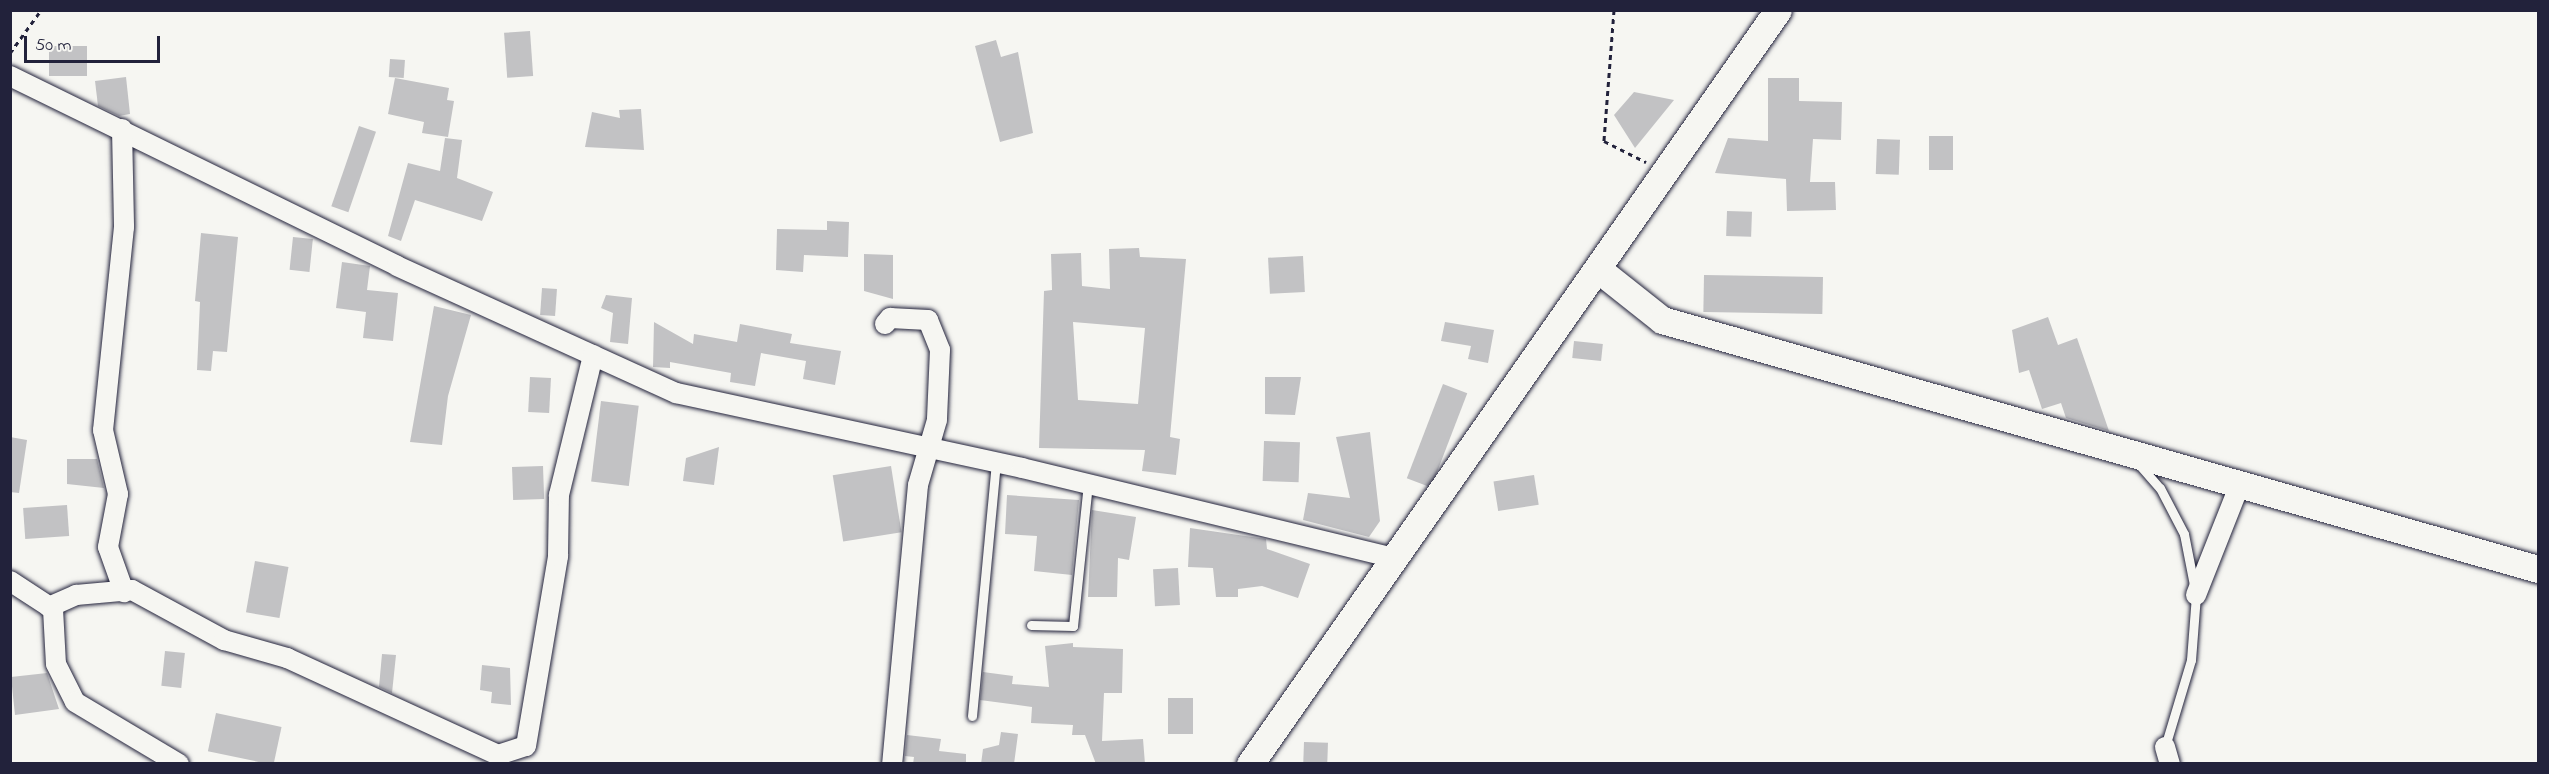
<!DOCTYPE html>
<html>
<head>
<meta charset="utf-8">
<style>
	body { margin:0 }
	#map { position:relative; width:2549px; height:774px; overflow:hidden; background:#f6f6f2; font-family:"Indie Flower",sans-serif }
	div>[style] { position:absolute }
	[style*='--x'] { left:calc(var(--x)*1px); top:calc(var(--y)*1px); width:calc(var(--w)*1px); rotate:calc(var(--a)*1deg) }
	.building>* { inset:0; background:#c2c2c4; transform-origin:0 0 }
	.path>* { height:3px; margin-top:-1.5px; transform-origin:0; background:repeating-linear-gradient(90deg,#22223b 0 4.5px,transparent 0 9px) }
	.roads { filter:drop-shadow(0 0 2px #22223b) drop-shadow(0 0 2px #22223b) }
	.lane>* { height:9px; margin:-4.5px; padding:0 4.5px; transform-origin:4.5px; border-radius:4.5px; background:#f6f6f2 }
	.street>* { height:20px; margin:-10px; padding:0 10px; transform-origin:10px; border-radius:10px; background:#f6f6f2 }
	.secondary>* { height:27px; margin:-13.5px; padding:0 13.5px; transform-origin:13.5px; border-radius:13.5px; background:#f6f6f2 }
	span { translate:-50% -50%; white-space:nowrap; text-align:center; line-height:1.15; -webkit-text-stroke:5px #f6f6f2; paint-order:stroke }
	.frame { position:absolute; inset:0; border:12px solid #22223b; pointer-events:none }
	.scale { position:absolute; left:24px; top:36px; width:136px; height:27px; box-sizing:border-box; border:3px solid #22223b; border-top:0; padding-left:8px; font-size:18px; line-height:21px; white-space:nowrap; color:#22223b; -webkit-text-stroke:4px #f6f6f2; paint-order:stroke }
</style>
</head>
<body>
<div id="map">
	<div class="building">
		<div style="left:530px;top:31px;width:45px;height:26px;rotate:86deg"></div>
		<div style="clip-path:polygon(996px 40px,1001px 57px,1018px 52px,1033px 133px,1000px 142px,975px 46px)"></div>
		<div style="left:87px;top:46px;width:30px;height:38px;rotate:90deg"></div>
		<div style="left:390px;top:59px;width:15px;height:18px;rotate:4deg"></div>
		<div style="clip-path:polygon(126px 77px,130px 114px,119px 116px,98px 106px,95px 81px)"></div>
		<div style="clip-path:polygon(395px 78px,449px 88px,447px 100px,454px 101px,448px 137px,422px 133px,424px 122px,388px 114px)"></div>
		<div style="clip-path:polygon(1768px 78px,1799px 78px,1799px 101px,1842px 102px,1841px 140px,1813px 139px,1810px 182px,1835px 182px,1836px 210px,1787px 211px,1786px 179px,1715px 173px,1728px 138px,1768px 141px)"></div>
		<div style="clip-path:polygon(1634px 92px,1674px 100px,1635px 148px,1614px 115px)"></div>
		<div style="clip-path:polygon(641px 109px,644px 150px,585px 147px,592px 112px,620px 118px,619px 110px)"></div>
		<div style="left:359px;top:126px;width:18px;height:85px;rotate:19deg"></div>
		<div style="left:1929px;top:136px;width:24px;height:34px"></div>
		<div style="clip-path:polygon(445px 138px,462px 140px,457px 178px,493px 192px,482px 221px,415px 200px,401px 241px,388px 236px,408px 163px,440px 171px)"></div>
		<div style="left:1877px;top:139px;width:23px;height:35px;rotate:2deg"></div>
		<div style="left:1727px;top:211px;width:25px;height:25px;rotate:2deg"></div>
		<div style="clip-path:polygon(827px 221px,849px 222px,848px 257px,804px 255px,803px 272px,776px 270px,777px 229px,827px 230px)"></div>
		<div style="clip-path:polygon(201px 233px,238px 237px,227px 352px,213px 351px,211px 371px,197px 370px,200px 302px,195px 301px)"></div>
		<div style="left:293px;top:237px;width:20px;height:33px;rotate:6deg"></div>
		<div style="clip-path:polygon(evenodd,1139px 248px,1140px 257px,1186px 259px,1170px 437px,1180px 439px,1176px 475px,1142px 471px,1145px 450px,1039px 448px,1044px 291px,1052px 290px,1051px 254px,1081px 253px,1082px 286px,1110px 289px,1109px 249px,1139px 248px,1073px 322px,1145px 328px,1138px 404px,1078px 400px,1073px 322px)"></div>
		<div style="clip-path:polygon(864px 254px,893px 255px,893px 299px,864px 291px)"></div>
		<div style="left:1303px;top:256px;width:36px;height:35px;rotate:87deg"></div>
		<div style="clip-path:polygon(342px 262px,370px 266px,367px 290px,398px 293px,393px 341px,363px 338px,366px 312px,336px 308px)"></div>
		<div style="left:1704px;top:275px;width:119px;height:37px;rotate:1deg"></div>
		<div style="left:542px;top:288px;width:15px;height:27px;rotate:4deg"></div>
		<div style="clip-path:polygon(606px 295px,632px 298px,628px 344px,610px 342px,613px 313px,601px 308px)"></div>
		<div style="clip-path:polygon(434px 306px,471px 315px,448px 396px,442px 445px,410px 442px)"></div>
		<div style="clip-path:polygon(2048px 317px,2058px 345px,2077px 338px,2109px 431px,2066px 418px,2061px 403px,2042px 409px,2029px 370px,2019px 373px,2012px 330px)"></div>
		<div style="clip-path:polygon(654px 322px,693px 344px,694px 334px,737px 342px,740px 324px,792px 334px,790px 343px,841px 351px,835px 385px,803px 379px,806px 361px,761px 353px,755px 386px,730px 382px,731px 373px,670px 362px,670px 368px,653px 367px)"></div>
		<div style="clip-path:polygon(1445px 322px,1494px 330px,1488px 363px,1468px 359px,1471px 346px,1441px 341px)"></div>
		<div style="left:1574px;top:341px;width:29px;height:17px;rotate:6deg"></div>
		<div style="left:530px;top:377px;width:21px;height:35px;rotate:3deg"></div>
		<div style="clip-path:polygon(1265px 377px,1301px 377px,1295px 415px,1265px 414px)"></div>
		<div style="left:1443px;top:384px;width:26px;height:101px;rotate:21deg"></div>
		<div style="left:601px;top:401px;width:38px;height:81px;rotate:7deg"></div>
		<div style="clip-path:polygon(1370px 432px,1380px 521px,1369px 537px,1303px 520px,1308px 493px,1350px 498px,1336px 437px)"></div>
		<div style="clip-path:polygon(10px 437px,27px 440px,19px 493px,10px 492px)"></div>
		<div style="left:1264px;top:441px;width:36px;height:40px;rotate:2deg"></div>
		<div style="clip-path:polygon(719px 447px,714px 485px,683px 481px,686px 458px)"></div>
		<div style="clip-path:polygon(67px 459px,97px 459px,104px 488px,67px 484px)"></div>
		<div style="left:543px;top:466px;width:33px;height:31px;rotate:88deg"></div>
		<div style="left:891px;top:466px;width:67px;height:59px;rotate:81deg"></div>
		<div style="left:1534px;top:475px;width:30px;height:41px;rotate:81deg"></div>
		<div style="clip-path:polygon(1007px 495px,1079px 500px,1072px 575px,1034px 571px,1037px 536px,1005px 534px)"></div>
		<div style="left:67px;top:505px;width:31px;height:44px;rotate:86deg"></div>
		<div style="clip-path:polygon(1092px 510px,1136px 517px,1129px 560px,1118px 558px,1117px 597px,1088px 597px)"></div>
		<div style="clip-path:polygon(1190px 528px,1266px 539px,1267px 549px,1310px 564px,1298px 598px,1262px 586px,1238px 589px,1238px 597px,1216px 597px,1213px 568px,1188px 567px)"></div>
		<div style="left:255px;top:561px;width:34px;height:52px;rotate:10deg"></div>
		<div style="left:1178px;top:568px;width:37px;height:25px;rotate:87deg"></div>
		<div style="clip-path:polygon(1073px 643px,1073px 647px,1123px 649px,1122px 693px,1104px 693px,1102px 741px,1143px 739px,1145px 764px,1096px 764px,1085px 735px,1072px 735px,1073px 725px,1031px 723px,1032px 707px,980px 700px,983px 672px,1013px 676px,1012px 684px,1049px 687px,1045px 646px)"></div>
		<div style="left:165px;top:651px;width:20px;height:35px;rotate:6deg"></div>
		<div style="clip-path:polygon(382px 654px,396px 655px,392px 693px,379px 687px)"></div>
		<div style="clip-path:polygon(482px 665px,510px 668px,511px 705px,491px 703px,492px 692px,480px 690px)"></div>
		<div style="clip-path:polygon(47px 673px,59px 709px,15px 715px,11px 677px)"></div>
		<div style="left:1168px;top:698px;width:25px;height:36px"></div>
		<div style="left:216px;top:713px;width:67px;height:39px;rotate:12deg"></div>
		<div style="clip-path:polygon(1001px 732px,1018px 734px,1014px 764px,981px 764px,983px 749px,999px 745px)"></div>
		<div style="clip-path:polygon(907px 735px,941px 739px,939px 751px,966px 754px,966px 764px,913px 764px,914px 757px,905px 756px)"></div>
		<div style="left:1304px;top:742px;width:24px;height:22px;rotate:2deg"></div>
	</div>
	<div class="path">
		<div style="--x:1614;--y:10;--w:131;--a:94.4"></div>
		<div style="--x:1604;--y:141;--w:47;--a:26.6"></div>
		<div style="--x:10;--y:53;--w:53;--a:-54.2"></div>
	</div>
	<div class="roads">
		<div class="lane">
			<div style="--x:2137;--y:462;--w:35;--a:49"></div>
			<div style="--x:2160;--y:488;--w:52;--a:62.4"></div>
			<div style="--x:2184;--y:534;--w:62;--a:78.9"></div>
			<div style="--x:2196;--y:595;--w:65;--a:94.4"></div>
			<div style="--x:2191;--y:660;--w:94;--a:106.7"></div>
			<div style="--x:1031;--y:625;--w:42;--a:1.4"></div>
			<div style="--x:1073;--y:626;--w:143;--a:-84"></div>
			<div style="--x:972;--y:716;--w:255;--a:-84.6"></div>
		</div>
		<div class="street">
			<div style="--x:10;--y:76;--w:431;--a:26.1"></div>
			<div style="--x:397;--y:266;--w:307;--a:24.5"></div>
			<div style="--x:676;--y:393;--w:354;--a:12.2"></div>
			<div style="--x:1022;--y:468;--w:384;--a:13.6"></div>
			<div style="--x:122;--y:129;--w:98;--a:88.8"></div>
			<div style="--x:124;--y:227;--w:204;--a:95.9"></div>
			<div style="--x:103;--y:430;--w:66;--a:76.8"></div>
			<div style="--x:118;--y:494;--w:54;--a:100.7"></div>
			<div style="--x:108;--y:547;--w:48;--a:70.4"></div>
			<div style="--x:885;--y:324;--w:8;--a:-50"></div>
			<div style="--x:890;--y:318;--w:38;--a:3"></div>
			<div style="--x:928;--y:320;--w:32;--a:68"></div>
			<div style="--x:940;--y:350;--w:70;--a:92.5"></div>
			<div style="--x:937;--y:420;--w:68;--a:106.3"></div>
			<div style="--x:918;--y:485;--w:280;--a:95.3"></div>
			<div style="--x:10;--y:581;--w:51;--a:33.1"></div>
			<div style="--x:53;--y:609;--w:55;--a:86.9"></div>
			<div style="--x:56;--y:664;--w:42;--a:63.4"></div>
			<div style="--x:75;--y:702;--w:121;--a:30.8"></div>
			<div style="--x:2196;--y:595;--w:119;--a:-68.4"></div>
			<div style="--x:49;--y:607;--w:30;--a:-24"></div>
			<div style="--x:76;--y:595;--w:56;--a:-5.1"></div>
			<div style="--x:132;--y:590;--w:105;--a:28.5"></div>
			<div style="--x:224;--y:640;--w:66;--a:15.9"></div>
			<div style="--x:287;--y:658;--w:232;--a:24.7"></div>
			<div style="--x:498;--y:755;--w:29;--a:-18"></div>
			<div style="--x:526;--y:746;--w:193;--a:-80.4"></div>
			<div style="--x:558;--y:556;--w:61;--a:-89.1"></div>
			<div style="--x:559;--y:495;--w:144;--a:-76.3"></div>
			<div style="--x:2165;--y:747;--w:18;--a:74"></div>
		</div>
		<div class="secondary">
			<div style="--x:1599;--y:270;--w:80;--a:38.4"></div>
			<div style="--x:1662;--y:320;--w:911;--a:15.87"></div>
			<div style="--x:1250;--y:764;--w:920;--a:-55"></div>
		</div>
	</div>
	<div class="frame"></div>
	<div class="scale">50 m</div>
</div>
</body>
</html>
